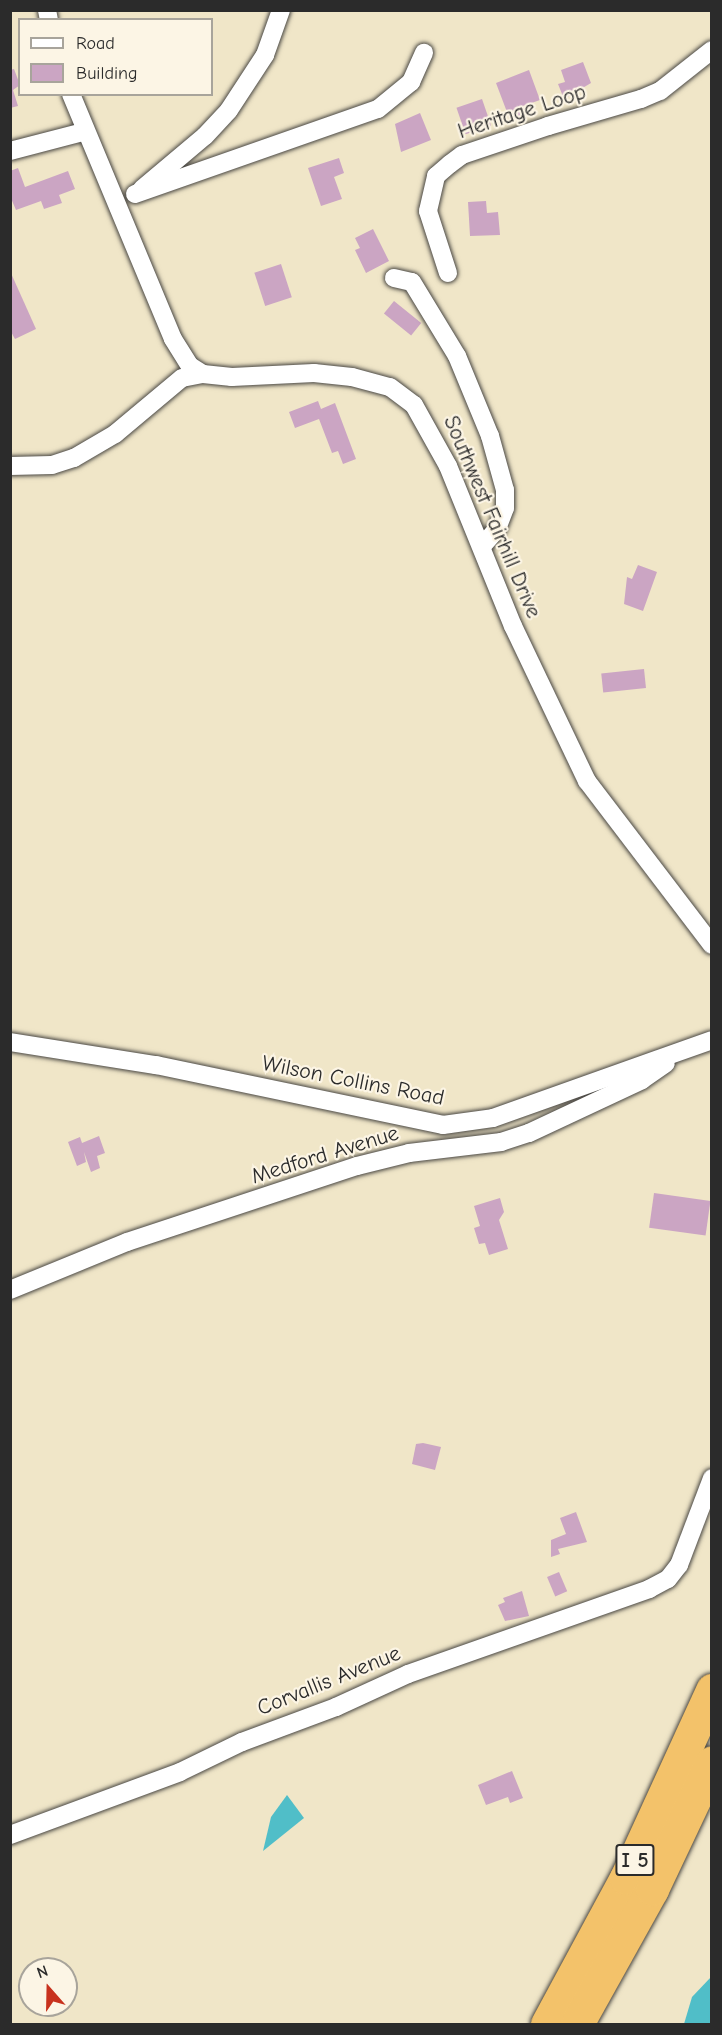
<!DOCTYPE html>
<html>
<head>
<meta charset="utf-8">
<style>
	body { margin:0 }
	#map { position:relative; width:722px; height:2035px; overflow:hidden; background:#f0e6c8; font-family:"Comic Neue",sans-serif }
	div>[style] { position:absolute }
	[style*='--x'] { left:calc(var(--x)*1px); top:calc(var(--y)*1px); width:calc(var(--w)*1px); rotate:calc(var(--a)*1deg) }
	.water>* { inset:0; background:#50bec8 }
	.building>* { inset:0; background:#cba5c3; transform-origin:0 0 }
	.roads { filter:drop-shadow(0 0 2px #494743) drop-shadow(0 0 2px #494743) }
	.minor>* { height:18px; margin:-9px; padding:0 9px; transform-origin:9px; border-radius:9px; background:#fff }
	.motorway>* { height:33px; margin:-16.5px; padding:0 16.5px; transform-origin:16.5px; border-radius:16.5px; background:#f3c26a }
	span { translate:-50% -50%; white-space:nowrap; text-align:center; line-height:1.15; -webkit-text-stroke:4.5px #fcf5e5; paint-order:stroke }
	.shield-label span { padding:2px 4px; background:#fcf5e5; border:2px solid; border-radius:4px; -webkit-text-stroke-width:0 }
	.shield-label { font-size:21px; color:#2b2b2b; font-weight:700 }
	.street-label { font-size:22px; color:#2b2b2b }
	.frame { position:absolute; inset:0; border:12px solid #2b2b2b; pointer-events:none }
	.legend { position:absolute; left:18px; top:18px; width:195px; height:78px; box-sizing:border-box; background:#fcf5e5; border:2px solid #a8a49b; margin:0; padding:8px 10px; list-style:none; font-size:18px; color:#2b2b2b }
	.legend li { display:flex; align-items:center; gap:12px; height:30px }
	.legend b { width:30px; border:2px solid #a8a49b }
	.north { position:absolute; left:18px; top:1957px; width:60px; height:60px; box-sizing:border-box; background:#fcf5e5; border:2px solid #a8a49b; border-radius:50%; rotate:340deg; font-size:16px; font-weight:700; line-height:24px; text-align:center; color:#2b2b2b }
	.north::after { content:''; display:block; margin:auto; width:21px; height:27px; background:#c8321e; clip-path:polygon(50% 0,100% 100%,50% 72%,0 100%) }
</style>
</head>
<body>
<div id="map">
	<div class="water">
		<div style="clip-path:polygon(287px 1795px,304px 1818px,263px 1851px,271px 1817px)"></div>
		<div style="clip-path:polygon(711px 1977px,711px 2024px,684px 2024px,692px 1997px)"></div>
	</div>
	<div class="building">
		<div style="clip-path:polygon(583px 62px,591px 83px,564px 99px,558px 84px,565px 82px,561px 70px)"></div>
		<div style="clip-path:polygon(14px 69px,20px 85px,13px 90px,18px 106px,10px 108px,10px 70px)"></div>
		<div style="clip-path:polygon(529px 70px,540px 100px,523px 106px,526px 114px,510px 120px,496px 83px)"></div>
		<div style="left:482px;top:99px;width:28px;height:27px;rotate:71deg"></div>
		<div style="clip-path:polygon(420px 113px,431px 140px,401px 152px,395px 124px)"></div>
		<div style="clip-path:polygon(339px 158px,344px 173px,334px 177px,342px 199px,321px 206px,308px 168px)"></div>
		<div style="clip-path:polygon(18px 168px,25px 187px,68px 171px,75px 189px,59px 195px,62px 203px,44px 209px,41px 201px,16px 210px,10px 196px,10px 171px)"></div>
		<div style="clip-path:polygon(486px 201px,487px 213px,498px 212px,500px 235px,470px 236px,468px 202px)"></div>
		<div style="clip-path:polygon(373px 229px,389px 261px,366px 273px,355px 250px,360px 248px,355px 238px)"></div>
		<div style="left:281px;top:264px;width:35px;height:28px;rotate:72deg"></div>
		<div style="clip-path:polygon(10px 271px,36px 329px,15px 339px,10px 330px)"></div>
		<div style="left:394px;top:301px;width:35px;height:16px;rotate:39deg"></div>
		<div style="clip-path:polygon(318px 401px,321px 409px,335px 403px,356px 459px,343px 464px,338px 451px,332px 453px,319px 419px,295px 428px,289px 412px)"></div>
		<div style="clip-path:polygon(638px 565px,657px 572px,643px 611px,624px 604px,627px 577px,632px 579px)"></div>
		<div style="left:644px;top:669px;width:19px;height:43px;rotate:84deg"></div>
		<div style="clip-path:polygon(99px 1136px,105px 1153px,97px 1156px,100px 1168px,91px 1172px,84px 1152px,86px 1162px,77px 1166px,68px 1142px,80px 1137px,82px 1143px)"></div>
		<div style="left:654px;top:1193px;width:57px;height:35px;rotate:8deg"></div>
		<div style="clip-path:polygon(500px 1198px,504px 1212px,499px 1220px,508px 1249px,489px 1255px,485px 1243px,479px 1244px,474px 1228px,480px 1226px,474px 1206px)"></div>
		<div style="clip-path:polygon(423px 1443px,441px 1447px,435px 1470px,412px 1464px,416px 1444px)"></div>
		<div style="clip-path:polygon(576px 1512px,587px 1542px,558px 1549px,560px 1554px,551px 1557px,551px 1540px,566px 1534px,560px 1518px)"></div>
		<div style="left:559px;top:1572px;width:21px;height:13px;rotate:67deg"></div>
		<div style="clip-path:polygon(522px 1591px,529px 1616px,505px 1621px,498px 1605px,505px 1602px,503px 1598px)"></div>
		<div style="clip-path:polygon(512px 1771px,523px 1798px,510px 1803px,508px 1797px,486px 1805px,478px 1785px)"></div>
	</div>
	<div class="roads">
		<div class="minor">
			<div style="--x:47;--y:10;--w:10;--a:79"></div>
			<div style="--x:71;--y:94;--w:265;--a:67.4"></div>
			<div style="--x:173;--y:339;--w:32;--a:58"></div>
			<div style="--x:190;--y:366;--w:15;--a:32"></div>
			<div style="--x:203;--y:374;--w:29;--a:6"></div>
			<div style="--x:232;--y:377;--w:82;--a:-2.8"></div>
			<div style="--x:314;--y:373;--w:38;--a:6"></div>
			<div style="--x:352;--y:377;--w:39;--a:15"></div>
			<div style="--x:390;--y:387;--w:30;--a:37"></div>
			<div style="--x:414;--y:405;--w:70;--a:60.9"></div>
			<div style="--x:448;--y:466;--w:173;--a:67.9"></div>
			<div style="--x:513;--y:626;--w:172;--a:64.5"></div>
			<div style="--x:587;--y:781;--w:206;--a:52.7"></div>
			<div style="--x:10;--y:151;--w:75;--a:-14.6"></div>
			<div style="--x:142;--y:189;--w:82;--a:-40.1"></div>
			<div style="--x:205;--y:136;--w:35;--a:-47"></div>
			<div style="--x:229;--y:110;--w:66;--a:-56.8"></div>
			<div style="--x:265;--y:55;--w:48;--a:-70.4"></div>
			<div style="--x:135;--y:194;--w:257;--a:-19.3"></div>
			<div style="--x:378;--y:109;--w:43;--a:-39.3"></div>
			<div style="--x:411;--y:82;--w:32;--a:-66"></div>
			<div style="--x:448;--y:273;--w:65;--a:-107.9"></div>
			<div style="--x:428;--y:211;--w:36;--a:-77"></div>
			<div style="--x:436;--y:176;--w:18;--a:-41"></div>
			<div style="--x:450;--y:164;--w:15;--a:-37"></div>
			<div style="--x:462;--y:155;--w:91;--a:-18.6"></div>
			<div style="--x:548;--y:126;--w:97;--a:-16.2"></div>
			<div style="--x:641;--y:99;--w:21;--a:-23"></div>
			<div style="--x:660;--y:91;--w:66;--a:-38.3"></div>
			<div style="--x:394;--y:278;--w:18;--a:13"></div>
			<div style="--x:412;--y:282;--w:87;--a:58.7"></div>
			<div style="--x:457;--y:356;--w:87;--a:67.6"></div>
			<div style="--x:490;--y:436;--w:56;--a:74.5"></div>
			<div style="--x:505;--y:490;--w:18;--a:90"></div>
			<div style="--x:505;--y:508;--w:22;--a:111"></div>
			<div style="--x:497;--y:529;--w:23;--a:131"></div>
			<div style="--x:10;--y:466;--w:42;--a:-1.4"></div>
			<div style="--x:52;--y:465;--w:23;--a:-18"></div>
			<div style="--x:74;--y:458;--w:48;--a:-30.3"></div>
			<div style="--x:115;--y:434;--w:87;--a:-39.9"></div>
			<div style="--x:182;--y:378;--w:21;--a:-11"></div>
			<div style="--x:10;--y:1042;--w:148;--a:9"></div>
			<div style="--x:156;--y:1065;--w:293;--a:11.8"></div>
			<div style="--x:443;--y:1125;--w:50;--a:-8"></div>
			<div style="--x:493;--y:1118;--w:232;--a:-19.6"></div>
			<div style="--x:10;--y:1290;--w:126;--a:-22.3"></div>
			<div style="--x:127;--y:1242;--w:242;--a:-18.3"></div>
			<div style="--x:357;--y:1166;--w:54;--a:-14"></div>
			<div style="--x:409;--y:1153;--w:93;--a:-6.8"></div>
			<div style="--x:501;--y:1142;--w:29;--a:-18"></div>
			<div style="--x:529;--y:1133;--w:125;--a:-25.1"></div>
			<div style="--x:642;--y:1080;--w:29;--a:-35"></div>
			<div style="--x:10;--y:1835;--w:181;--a:-20.3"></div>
			<div style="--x:180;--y:1772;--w:69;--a:-25.8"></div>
			<div style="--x:242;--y:1742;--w:100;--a:-20.4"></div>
			<div style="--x:336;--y:1707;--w:79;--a:-24.6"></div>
			<div style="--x:408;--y:1674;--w:256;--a:-19.4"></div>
			<div style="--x:649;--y:1589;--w:21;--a:-28"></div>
			<div style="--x:668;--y:1579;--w:18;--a:-52"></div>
			<div style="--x:679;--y:1565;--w:93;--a:-69.2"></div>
		</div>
		<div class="motorway">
			<div style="--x:547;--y:2024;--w:166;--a:-61.6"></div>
			<div style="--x:626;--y:1878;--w:207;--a:-65.4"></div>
			<div style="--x:577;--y:2024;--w:154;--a:-60.9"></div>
			<div style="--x:652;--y:1889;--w:140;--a:-64.7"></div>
		</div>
	</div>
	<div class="shield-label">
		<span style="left:635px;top:1860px">I 5</span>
	</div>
	<div class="street-label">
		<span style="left:522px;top:112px;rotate:-18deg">Heritage Loop</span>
		<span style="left:492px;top:517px;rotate:67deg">Southwest Fairhill Drive</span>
		<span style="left:353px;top:1081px;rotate:11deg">Wilson Collins Road</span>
		<span style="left:325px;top:1155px;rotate:-17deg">Medford Avenue</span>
		<span style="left:329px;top:1681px;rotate:-22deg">Corvallis Avenue</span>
	</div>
	<div class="frame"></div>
	<ul class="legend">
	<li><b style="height:8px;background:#fff"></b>Road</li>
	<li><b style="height:16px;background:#cba5c3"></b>Building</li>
	</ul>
	<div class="north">N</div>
</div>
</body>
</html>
